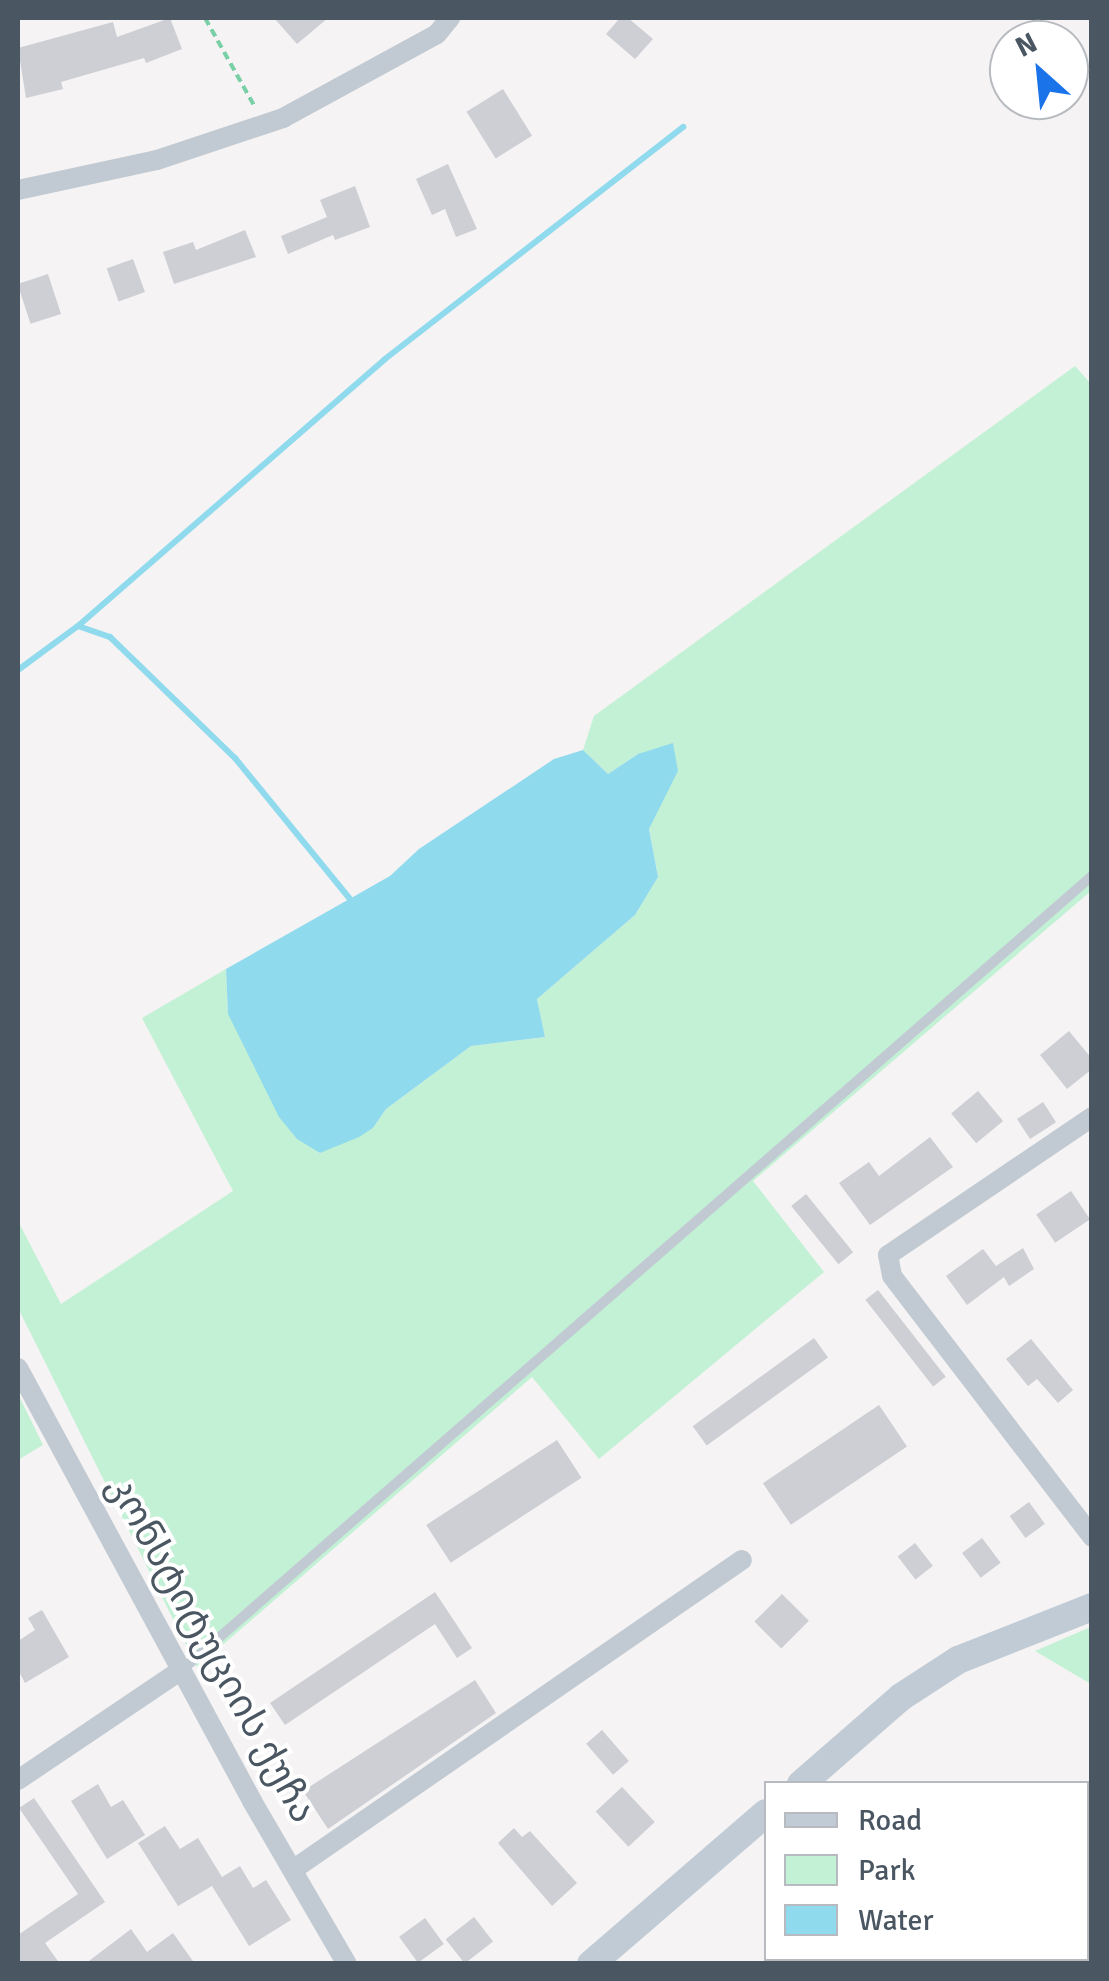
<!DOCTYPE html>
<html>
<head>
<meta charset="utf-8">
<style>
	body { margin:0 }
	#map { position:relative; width:1109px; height:1981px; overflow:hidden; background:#f5f3f3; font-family:Signika,"Noto Sans Georgian",sans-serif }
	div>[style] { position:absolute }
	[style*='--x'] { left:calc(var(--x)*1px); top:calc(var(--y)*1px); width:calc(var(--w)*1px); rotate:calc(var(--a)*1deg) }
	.green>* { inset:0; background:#c3f1d5 }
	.water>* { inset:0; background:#90daee }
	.stream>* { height:6px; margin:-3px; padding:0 3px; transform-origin:3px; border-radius:3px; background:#90daee }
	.building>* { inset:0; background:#cdcfd5; transform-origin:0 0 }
	.path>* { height:4px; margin-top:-2px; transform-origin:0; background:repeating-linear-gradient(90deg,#7ad0a6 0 8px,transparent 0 13px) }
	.service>* { height:10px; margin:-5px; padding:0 5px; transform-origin:5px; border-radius:5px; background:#c1cad2 }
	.minor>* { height:20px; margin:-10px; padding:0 10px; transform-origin:10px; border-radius:10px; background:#c1cad2 }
	.secondary>* { height:28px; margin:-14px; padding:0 14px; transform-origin:14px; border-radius:14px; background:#c1cbd6 }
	span { translate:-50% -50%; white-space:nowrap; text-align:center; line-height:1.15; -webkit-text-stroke:8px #fff; paint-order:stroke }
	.street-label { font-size:38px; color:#4a5661 }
	.frame { position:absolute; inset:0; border:20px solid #4a5661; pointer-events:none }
	.legend { position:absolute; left:764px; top:1781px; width:325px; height:180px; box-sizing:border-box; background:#fff; border:2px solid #b7bbc0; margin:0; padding:12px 18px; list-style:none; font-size:30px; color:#4a5661 }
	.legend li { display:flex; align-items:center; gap:20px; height:50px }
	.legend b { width:50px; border:2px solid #b7bbc0 }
	.north { position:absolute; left:989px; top:20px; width:100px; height:100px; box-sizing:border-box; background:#fff; border:2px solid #b7bbc0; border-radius:50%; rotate:333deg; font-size:28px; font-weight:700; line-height:40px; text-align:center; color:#4a5661 }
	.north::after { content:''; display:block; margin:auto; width:35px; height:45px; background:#1a73e8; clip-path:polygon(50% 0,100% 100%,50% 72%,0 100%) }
</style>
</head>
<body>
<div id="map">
	<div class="green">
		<div style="clip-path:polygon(1075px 366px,1091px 384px,1091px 891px,753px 1181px,824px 1272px,599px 1459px,532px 1377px,197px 1667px,18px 1308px,18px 1221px,61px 1304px,233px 1191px,142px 1018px,226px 969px,228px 1014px,319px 1153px,373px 1128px,386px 1109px,471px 1046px,545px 1037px,537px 999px,635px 915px,658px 877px,649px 829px,660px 803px,638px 754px,608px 774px,583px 750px,594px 716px)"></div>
		<div style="clip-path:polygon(18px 1394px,43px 1445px,18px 1460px)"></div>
		<div style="clip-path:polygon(1091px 1627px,1091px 1684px,1035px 1651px,1086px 1629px)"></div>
	</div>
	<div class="water">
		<div style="clip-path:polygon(673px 743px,678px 771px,649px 829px,658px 877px,635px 915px,537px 999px,545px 1037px,471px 1046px,386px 1109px,373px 1128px,359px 1137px,320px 1153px,297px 1139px,279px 1117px,228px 1014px,226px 969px,390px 876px,419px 849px,554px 759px,583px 750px,608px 774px,638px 754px)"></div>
	</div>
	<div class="stream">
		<div style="--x:78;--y:626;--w:407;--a:-41"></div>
		<div style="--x:385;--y:359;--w:378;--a:-37.9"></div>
		<div style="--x:18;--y:670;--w:74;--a:-36.3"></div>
		<div style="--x:78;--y:626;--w:34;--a:19"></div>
		<div style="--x:110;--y:637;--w:174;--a:44.1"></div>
		<div style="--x:235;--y:758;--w:181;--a:50.8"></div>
	</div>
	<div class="building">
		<div style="clip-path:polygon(170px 18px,182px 49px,146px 63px,144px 58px,61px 82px,63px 89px,26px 98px,18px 48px,113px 22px,117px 37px)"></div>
		<div style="clip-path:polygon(274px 18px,328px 18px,297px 44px)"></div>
		<div style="clip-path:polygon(620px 18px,628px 18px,653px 39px,635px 59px,606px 34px)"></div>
		<div style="left:503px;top:89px;width:55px;height:43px;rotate:58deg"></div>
		<div style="clip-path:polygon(448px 164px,477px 229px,456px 237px,445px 209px,432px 215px,416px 179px)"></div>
		<div style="clip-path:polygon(355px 186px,370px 227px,335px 240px,333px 235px,288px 254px,281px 236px,327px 217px,320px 200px)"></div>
		<div style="clip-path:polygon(245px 230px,256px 257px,174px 284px,163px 252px,193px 242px,196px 250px)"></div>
		<div style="left:133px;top:259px;width:35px;height:28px;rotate:70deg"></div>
		<div style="left:48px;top:274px;width:42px;height:32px;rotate:72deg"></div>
		<div style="clip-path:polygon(1069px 1031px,1092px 1059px,1092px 1069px,1067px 1089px,1040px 1055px)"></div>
		<div style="left:978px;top:1091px;width:39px;height:35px;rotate:50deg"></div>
		<div style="left:1043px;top:1102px;width:24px;height:31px;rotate:57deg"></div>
		<div style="clip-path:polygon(930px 1137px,953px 1167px,870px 1225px,839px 1183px,869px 1162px,879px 1176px)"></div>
		<div style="left:1071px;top:1191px;width:34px;height:42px;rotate:56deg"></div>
		<div style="left:806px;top:1194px;width:75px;height:19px;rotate:51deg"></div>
		<div style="clip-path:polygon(1023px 1248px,1034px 1269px,1009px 1286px,1004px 1277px,967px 1305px,946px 1276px,983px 1249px,996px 1266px)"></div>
		<div style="left:878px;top:1290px;width:110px;height:16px;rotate:52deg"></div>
		<div style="left:814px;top:1338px;width:24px;height:150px;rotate:54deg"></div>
		<div style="clip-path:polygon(1031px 1339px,1073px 1390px,1058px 1403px,1037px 1379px,1028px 1386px,1006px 1359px)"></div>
		<div style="left:879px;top:1405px;width:50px;height:140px;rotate:56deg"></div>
		<div style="left:557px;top:1440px;width:45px;height:156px;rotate:57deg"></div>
		<div style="left:1029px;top:1502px;width:27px;height:24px;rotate:54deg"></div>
		<div style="left:982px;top:1538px;width:31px;height:25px;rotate:53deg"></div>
		<div style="left:915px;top:1543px;width:29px;height:22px;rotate:52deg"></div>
		<div style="clip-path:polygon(435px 1592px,472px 1648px,457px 1658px,435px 1624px,285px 1725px,270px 1703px)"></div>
		<div style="left:782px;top:1594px;width:38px;height:39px;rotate:45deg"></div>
		<div style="clip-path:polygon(42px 1610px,69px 1657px,25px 1683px,18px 1670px,18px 1641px,35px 1630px,28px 1618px)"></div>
		<div style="clip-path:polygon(475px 1680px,496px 1713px,328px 1829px,303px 1791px)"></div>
		<div style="left:602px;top:1730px;width:41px;height:21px;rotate:49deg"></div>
		<div style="clip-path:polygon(98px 1784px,111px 1807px,123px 1800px,145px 1835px,107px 1859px,71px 1801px)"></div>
		<div style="left:622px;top:1787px;width:48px;height:36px;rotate:47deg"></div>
		<div style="clip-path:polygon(34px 1798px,105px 1902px,45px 1943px,60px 1964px,18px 1964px,18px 1935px,78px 1894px,19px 1808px)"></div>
		<div style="clip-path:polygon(165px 1826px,180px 1849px,198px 1838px,222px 1877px,240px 1866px,253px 1888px,266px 1880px,291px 1920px,249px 1946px,212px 1886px,178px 1906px,138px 1843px)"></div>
		<div style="clip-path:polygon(514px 1828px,522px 1837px,530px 1831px,577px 1883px,552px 1906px,498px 1843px)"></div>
		<div style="left:474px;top:1917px;width:31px;height:36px;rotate:52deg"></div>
		<div style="left:425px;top:1918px;width:32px;height:32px;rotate:54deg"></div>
		<div style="clip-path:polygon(131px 1929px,147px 1952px,173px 1933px,195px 1964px,85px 1964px)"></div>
	</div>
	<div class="path">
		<div style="--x:205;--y:18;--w:102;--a:60.7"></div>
	</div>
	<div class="service">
		<div style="--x:182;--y:1670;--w:1208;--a:-41.11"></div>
	</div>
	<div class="minor">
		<div style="--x:18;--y:190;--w:142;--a:-12.2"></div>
		<div style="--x:157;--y:160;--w:133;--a:-18.4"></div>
		<div style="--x:283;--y:118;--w:175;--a:-28.6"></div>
		<div style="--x:437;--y:34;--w:21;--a:-51"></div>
		<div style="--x:1092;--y:1117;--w:246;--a:145.9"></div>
		<div style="--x:888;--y:1255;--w:21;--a:79"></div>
		<div style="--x:892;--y:1276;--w:329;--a:52.5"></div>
		<div style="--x:18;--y:1368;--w:492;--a:61.6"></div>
		<div style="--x:252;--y:1801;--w:189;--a:59.8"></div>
		<div style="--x:18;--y:1780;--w:197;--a:-34"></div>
		<div style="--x:294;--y:1869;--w:544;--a:-34.6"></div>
	</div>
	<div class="secondary">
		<div style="--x:801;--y:1784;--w:133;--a:-41"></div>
		<div style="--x:901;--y:1697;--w:68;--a:-33"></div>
		<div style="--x:958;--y:1660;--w:144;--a:-21.6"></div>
		<div style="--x:591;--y:1964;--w:231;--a:-40.8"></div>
	</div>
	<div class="street-label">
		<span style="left:212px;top:1649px;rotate:61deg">კონსტიტუციის ქუჩა</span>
	</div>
	<div class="frame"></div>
	<ul class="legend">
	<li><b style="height:12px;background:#c1cbd6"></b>Road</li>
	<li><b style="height:28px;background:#c3f1d5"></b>Park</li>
	<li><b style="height:28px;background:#90daee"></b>Water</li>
	</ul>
	<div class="north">N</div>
</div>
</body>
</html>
